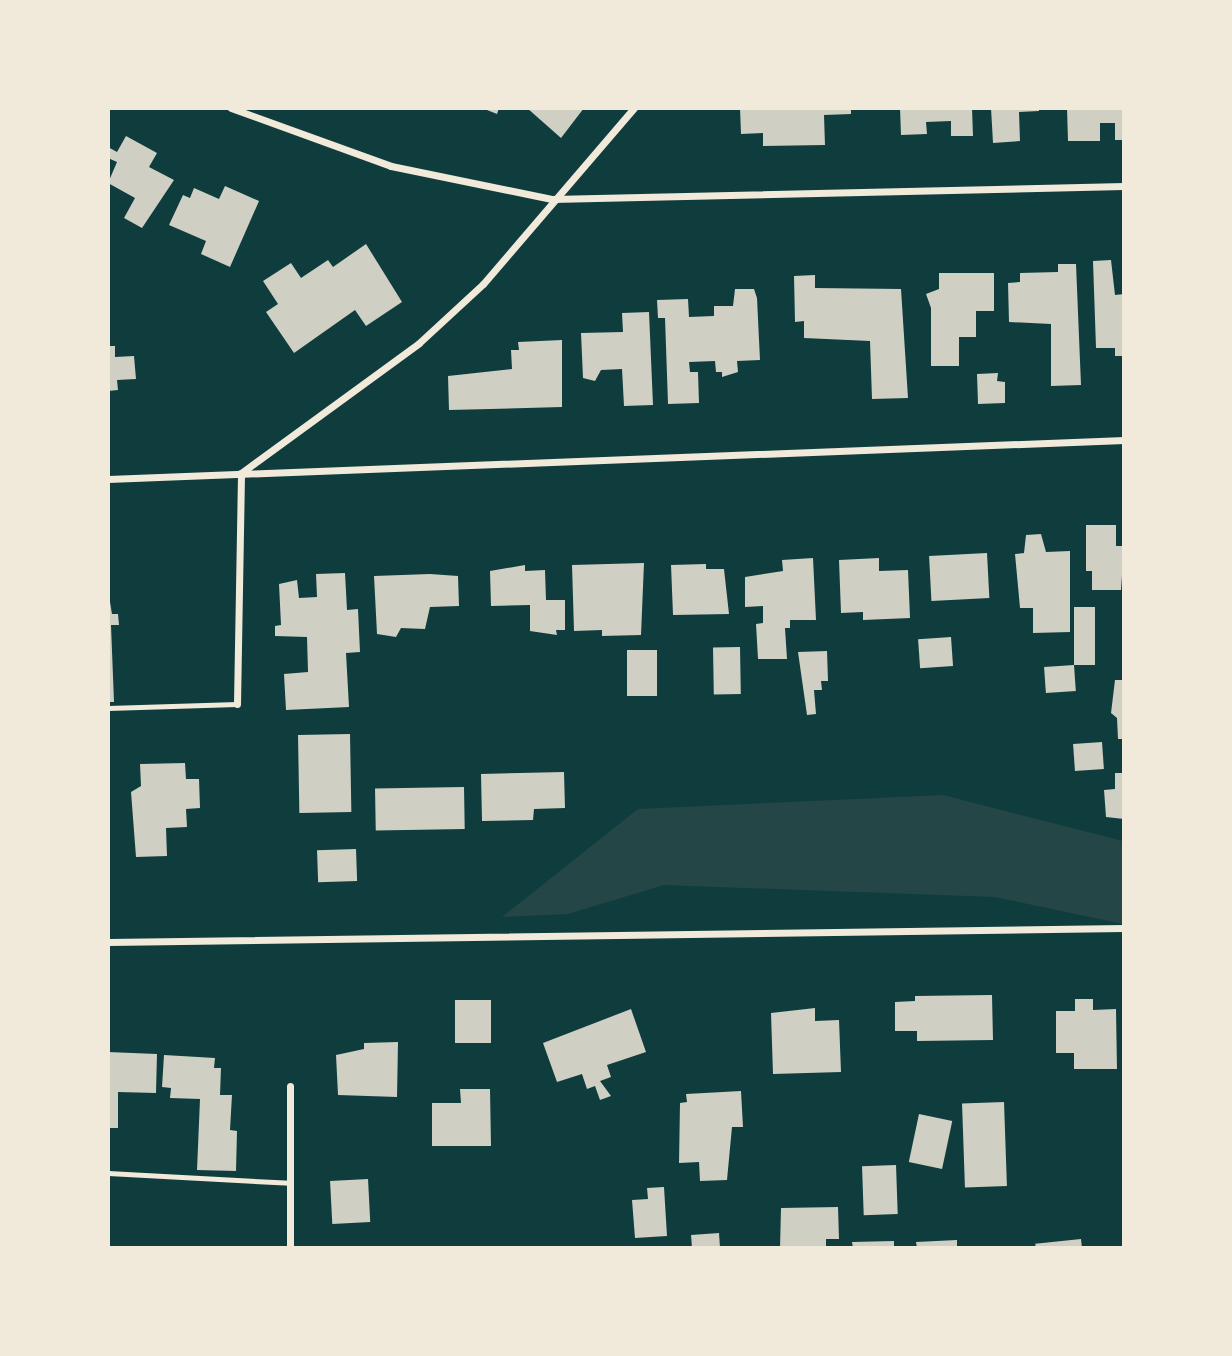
<!DOCTYPE html>
<html>
<head>
<meta charset="utf-8">
<style>
	body { margin:0 }
	#map { position:relative; width:1232px; height:1356px; overflow:hidden; background:#0f3d3e; font-family:"Public Sans",sans-serif }
	div>[style] { position:absolute }
	[style*='--x'] { left:calc(var(--x)*1px); top:calc(var(--y)*1px); width:calc(var(--w)*1px); rotate:calc(var(--a)*1deg) }
	.green>* { inset:0; background:#244646 }
	.building>* { inset:0; background:#cfcfc3; transform-origin:0 0 }
	.service>* { height:5px; margin:-2.5px; padding:0 2.5px; transform-origin:2.5px; border-radius:2.5px; background:#f1e9da }
	.minor>* { height:7px; margin:-3.5px; padding:0 3.5px; transform-origin:3.5px; border-radius:3.5px; background:#f1e9da }
	span { translate:-50% -50%; white-space:nowrap; text-align:center; line-height:1.15; -webkit-text-stroke:5px #f1e9da; paint-order:stroke }
	.frame { position:absolute; inset:0; border:110px solid #f1e9da; pointer-events:none }
</style>
</head>
<body>
<div id="map">
	<div class="green">
		<div style="clip-path:polygon(943px 795px,1123px 841px,1123px 924px,995px 897px,664px 885px,568px 914px,502px 917px,638px 809px)"></div>
	</div>
	<div class="building">
		<div style="clip-path:polygon(482px 108px,499px 108px,497px 114px)"></div>
		<div style="clip-path:polygon(527px 108px,584px 108px,561px 138px)"></div>
		<div style="clip-path:polygon(740px 108px,851px 108px,851px 114px,824px 115px,825px 145px,763px 146px,763px 133px,741px 134px)"></div>
		<div style="clip-path:polygon(900px 108px,972px 108px,973px 136px,951px 136px,951px 121px,926px 122px,927px 134px,901px 135px)"></div>
		<div style="clip-path:polygon(991px 108px,1039px 108px,1039px 111px,1019px 112px,1020px 141px,993px 143px)"></div>
		<div style="clip-path:polygon(1067px 108px,1124px 108px,1124px 140px,1115px 140px,1115px 123px,1100px 123px,1100px 141px,1068px 141px)"></div>
		<div style="clip-path:polygon(126px 136px,157px 153px,149px 167px,174px 180px,142px 228px,124px 218px,135px 198px,108px 183px,117px 162px,108px 158px,108px 147px,117px 152px)"></div>
		<div style="clip-path:polygon(225px 186px,259px 201px,230px 267px,201px 254px,206px 241px,169px 225px,183px 195px,190px 198px,194px 188px,219px 199px)"></div>
		<div style="clip-path:polygon(366px 244px,402px 302px,366px 326px,355px 310px,294px 353px,266px 312px,278px 304px,263px 281px,291px 263px,301px 278px,328px 260px,333px 267px)"></div>
		<div style="clip-path:polygon(1111px 260px,1115px 295px,1124px 294px,1124px 356px,1115px 356px,1115px 348px,1096px 348px,1093px 261px)"></div>
		<div style="clip-path:polygon(1058px 264px,1076px 264px,1081px 385px,1051px 386px,1051px 324px,1009px 322px,1008px 283px,1020px 282px,1020px 273px,1058px 272px)"></div>
		<div style="clip-path:polygon(939px 273px,994px 273px,994px 311px,976px 311px,976px 337px,959px 337px,959px 366px,931px 366px,931px 308px,926px 294px,939px 289px)"></div>
		<div style="clip-path:polygon(815px 275px,815px 288px,901px 289px,908px 398px,872px 399px,870px 341px,804px 338px,804px 321px,795px 322px,794px 276px)"></div>
		<div style="clip-path:polygon(735px 289px,754px 289px,757px 298px,760px 360px,737px 361px,738px 372px,722px 377px,722px 372px,716px 372px,715px 361px,689px 362px,690px 372px,698px 372px,699px 403px,668px 404px,665px 318px,658px 318px,657px 300px,688px 299px,689px 317px,714px 316px,714px 306px,733px 306px)"></div>
		<div style="clip-path:polygon(649px 312px,653px 405px,624px 406px,622px 369px,601px 370px,595px 381px,583px 378px,581px 333px,623px 332px,622px 313px)"></div>
		<div style="clip-path:polygon(562px 340px,562px 407px,449px 410px,448px 376px,512px 369px,511px 350px,519px 350px,518px 342px)"></div>
		<div style="clip-path:polygon(108px 346px,115px 346px,115px 357px,134px 356px,136px 379px,117px 380px,118px 390px,108px 391px)"></div>
		<div style="clip-path:polygon(998px 373px,997px 381px,1005px 382px,1005px 403px,978px 404px,977px 374px)"></div>
		<div style="clip-path:polygon(1086px 525px,1116px 525px,1116px 546px,1124px 546px,1121px 590px,1092px 590px,1092px 571px,1086px 571px)"></div>
		<div style="clip-path:polygon(1041px 534px,1046px 552px,1070px 551px,1070px 632px,1033px 633px,1033px 608px,1020px 608px,1015px 554px,1024px 553px,1026px 535px)"></div>
		<div style="left:987px;top:553px;width:45px;height:58px;rotate:87deg"></div>
		<div style="clip-path:polygon(813px 558px,816px 620px,790px 620px,790px 628px,785px 628px,787px 659px,758px 659px,756px 624px,763px 623px,763px 606px,745px 607px,745px 577px,783px 571px,782px 560px)"></div>
		<div style="clip-path:polygon(879px 558px,879px 571px,908px 570px,910px 618px,863px 620px,863px 612px,841px 613px,839px 560px)"></div>
		<div style="clip-path:polygon(644px 563px,641px 635px,602px 636px,602px 630px,574px 631px,572px 565px)"></div>
		<div style="clip-path:polygon(706px 564px,706px 569px,724px 569px,729px 614px,673px 615px,671px 565px)"></div>
		<div style="clip-path:polygon(525px 565px,525px 571px,545px 570px,546px 600px,565px 600px,565px 630px,556px 630px,557px 635px,530px 631px,530px 605px,491px 606px,490px 571px)"></div>
		<div style="clip-path:polygon(345px 573px,347px 610px,358px 609px,360px 652px,346px 653px,349px 707px,286px 710px,284px 674px,308px 672px,307px 637px,275px 636px,275px 626px,281px 625px,279px 584px,297px 580px,299px 598px,317px 597px,316px 574px)"></div>
		<div style="clip-path:polygon(430px 574px,458px 576px,459px 606px,430px 607px,425px 629px,401px 628px,396px 637px,377px 634px,374px 576px)"></div>
		<div style="clip-path:polygon(108px 590px,112px 614px,118px 614px,119px 625px,111px 625px,114px 702px,108px 702px)"></div>
		<div style="left:1095px;top:607px;width:58px;height:21px;rotate:90deg"></div>
		<div style="left:951px;top:637px;width:29px;height:33px;rotate:86deg"></div>
		<div style="left:740px;top:647px;width:47px;height:27px;rotate:89deg"></div>
		<div style="left:627px;top:650px;width:30px;height:46px"></div>
		<div style="clip-path:polygon(827px 651px,828px 681px,821px 681px,822px 690px,814px 690px,816px 714px,807px 715px,798px 652px)"></div>
		<div style="left:1074px;top:665px;width:26px;height:30px;rotate:86deg"></div>
		<div style="clip-path:polygon(1115px 680px,1124px 680px,1124px 739px,1118px 739px,1117px 718px,1111px 713px)"></div>
		<div style="left:350px;top:734px;width:78px;height:52px;rotate:89deg"></div>
		<div style="left:1102px;top:742px;width:27px;height:29px;rotate:86deg"></div>
		<div style="clip-path:polygon(185px 763px,186px 779px,199px 779px,200px 808px,186px 809px,187px 827px,166px 828px,167px 856px,136px 857px,131px 792px,141px 786px,140px 764px)"></div>
		<div style="clip-path:polygon(564px 772px,565px 808px,534px 809px,533px 820px,482px 821px,481px 774px)"></div>
		<div style="clip-path:polygon(1115px 773px,1124px 773px,1124px 819px,1106px 817px,1104px 790px,1115px 789px)"></div>
		<div style="left:464px;top:787px;width:42px;height:89px;rotate:89deg"></div>
		<div style="left:356px;top:849px;width:32px;height:39px;rotate:88deg"></div>
		<div style="clip-path:polygon(992px 995px,993px 1040px,917px 1041px,917px 1031px,895px 1031px,895px 1002px,915px 1001px,915px 996px)"></div>
		<div style="clip-path:polygon(1075px 999px,1093px 999px,1093px 1010px,1116px 1009px,1117px 1069px,1074px 1069px,1074px 1053px,1056px 1053px,1056px 1011px,1075px 1011px)"></div>
		<div style="left:455px;top:1000px;width:36px;height:43px"></div>
		<div style="clip-path:polygon(815px 1008px,815px 1021px,839px 1020px,841px 1072px,773px 1074px,771px 1013px)"></div>
		<div style="clip-path:polygon(631px 1009px,646px 1052px,607px 1065px,611px 1077px,600px 1081px,611px 1096px,600px 1100px,595px 1086px,587px 1089px,582px 1074px,557px 1082px,543px 1043px)"></div>
		<div style="clip-path:polygon(398px 1042px,397px 1097px,338px 1095px,336px 1055px,364px 1049px,364px 1043px)"></div>
		<div style="clip-path:polygon(108px 1052px,157px 1054px,156px 1093px,118px 1092px,118px 1128px,108px 1128px)"></div>
		<div style="clip-path:polygon(164px 1055px,215px 1058px,214px 1068px,221px 1068px,220px 1095px,232px 1095px,230px 1130px,237px 1131px,236px 1171px,197px 1170px,200px 1099px,170px 1098px,171px 1088px,162px 1087px)"></div>
		<div style="clip-path:polygon(460px 1089px,490px 1089px,491px 1146px,432px 1146px,432px 1103px,461px 1103px)"></div>
		<div style="clip-path:polygon(741px 1091px,743px 1127px,732px 1127px,727px 1180px,700px 1181px,699px 1162px,679px 1163px,680px 1103px,687px 1102px,686px 1094px)"></div>
		<div style="left:1004px;top:1102px;width:84px;height:42px;rotate:88deg"></div>
		<div style="left:919px;top:1114px;width:34px;height:49px;rotate:12deg"></div>
		<div style="left:896px;top:1165px;width:49px;height:34px;rotate:88deg"></div>
		<div style="left:368px;top:1179px;width:43px;height:38px;rotate:87deg"></div>
		<div style="clip-path:polygon(664px 1187px,667px 1236px,635px 1238px,632px 1200px,648px 1199px,647px 1188px)"></div>
		<div style="clip-path:polygon(838px 1207px,839px 1239px,826px 1239px,826px 1248px,780px 1248px,781px 1208px)"></div>
		<div style="left:719px;top:1233px;width:15px;height:28px;rotate:86deg"></div>
		<div style="left:1081px;top:1239px;width:9px;height:46px;rotate:84deg"></div>
		<div style="clip-path:polygon(957px 1240px,957px 1248px,917px 1248px,916px 1242px)"></div>
		<div style="clip-path:polygon(894px 1241px,894px 1248px,853px 1248px,852px 1242px)"></div>
	</div>
	<div class="service">
		<div style="--x:108;--y:708;--w:129;--a:-1.8"></div>
		<div style="--x:108;--y:1173;--w:182;--a:3.1"></div>
	</div>
	<div class="minor">
		<div style="--x:231;--y:108;--w:170;--a:19.9"></div>
		<div style="--x:391;--y:166;--w:164;--a:11.6"></div>
		<div style="--x:552;--y:199;--w:572;--a:-1.3"></div>
		<div style="--x:108;--y:479;--w:1017;--a:-2.2"></div>
		<div style="--x:237;--y:704;--w:231;--a:-89"></div>
		<div style="--x:241;--y:473;--w:220;--a:-36.1"></div>
		<div style="--x:419;--y:343;--w:87;--a:-42.7"></div>
		<div style="--x:483;--y:284;--w:232;--a:-49.4"></div>
		<div style="--x:108;--y:942;--w:1016;--a:-0.79"></div>
		<div style="--x:290;--y:1086;--w:162;--a:90"></div>
	</div>
	<div class="frame"></div>
</div>
</body>
</html>
